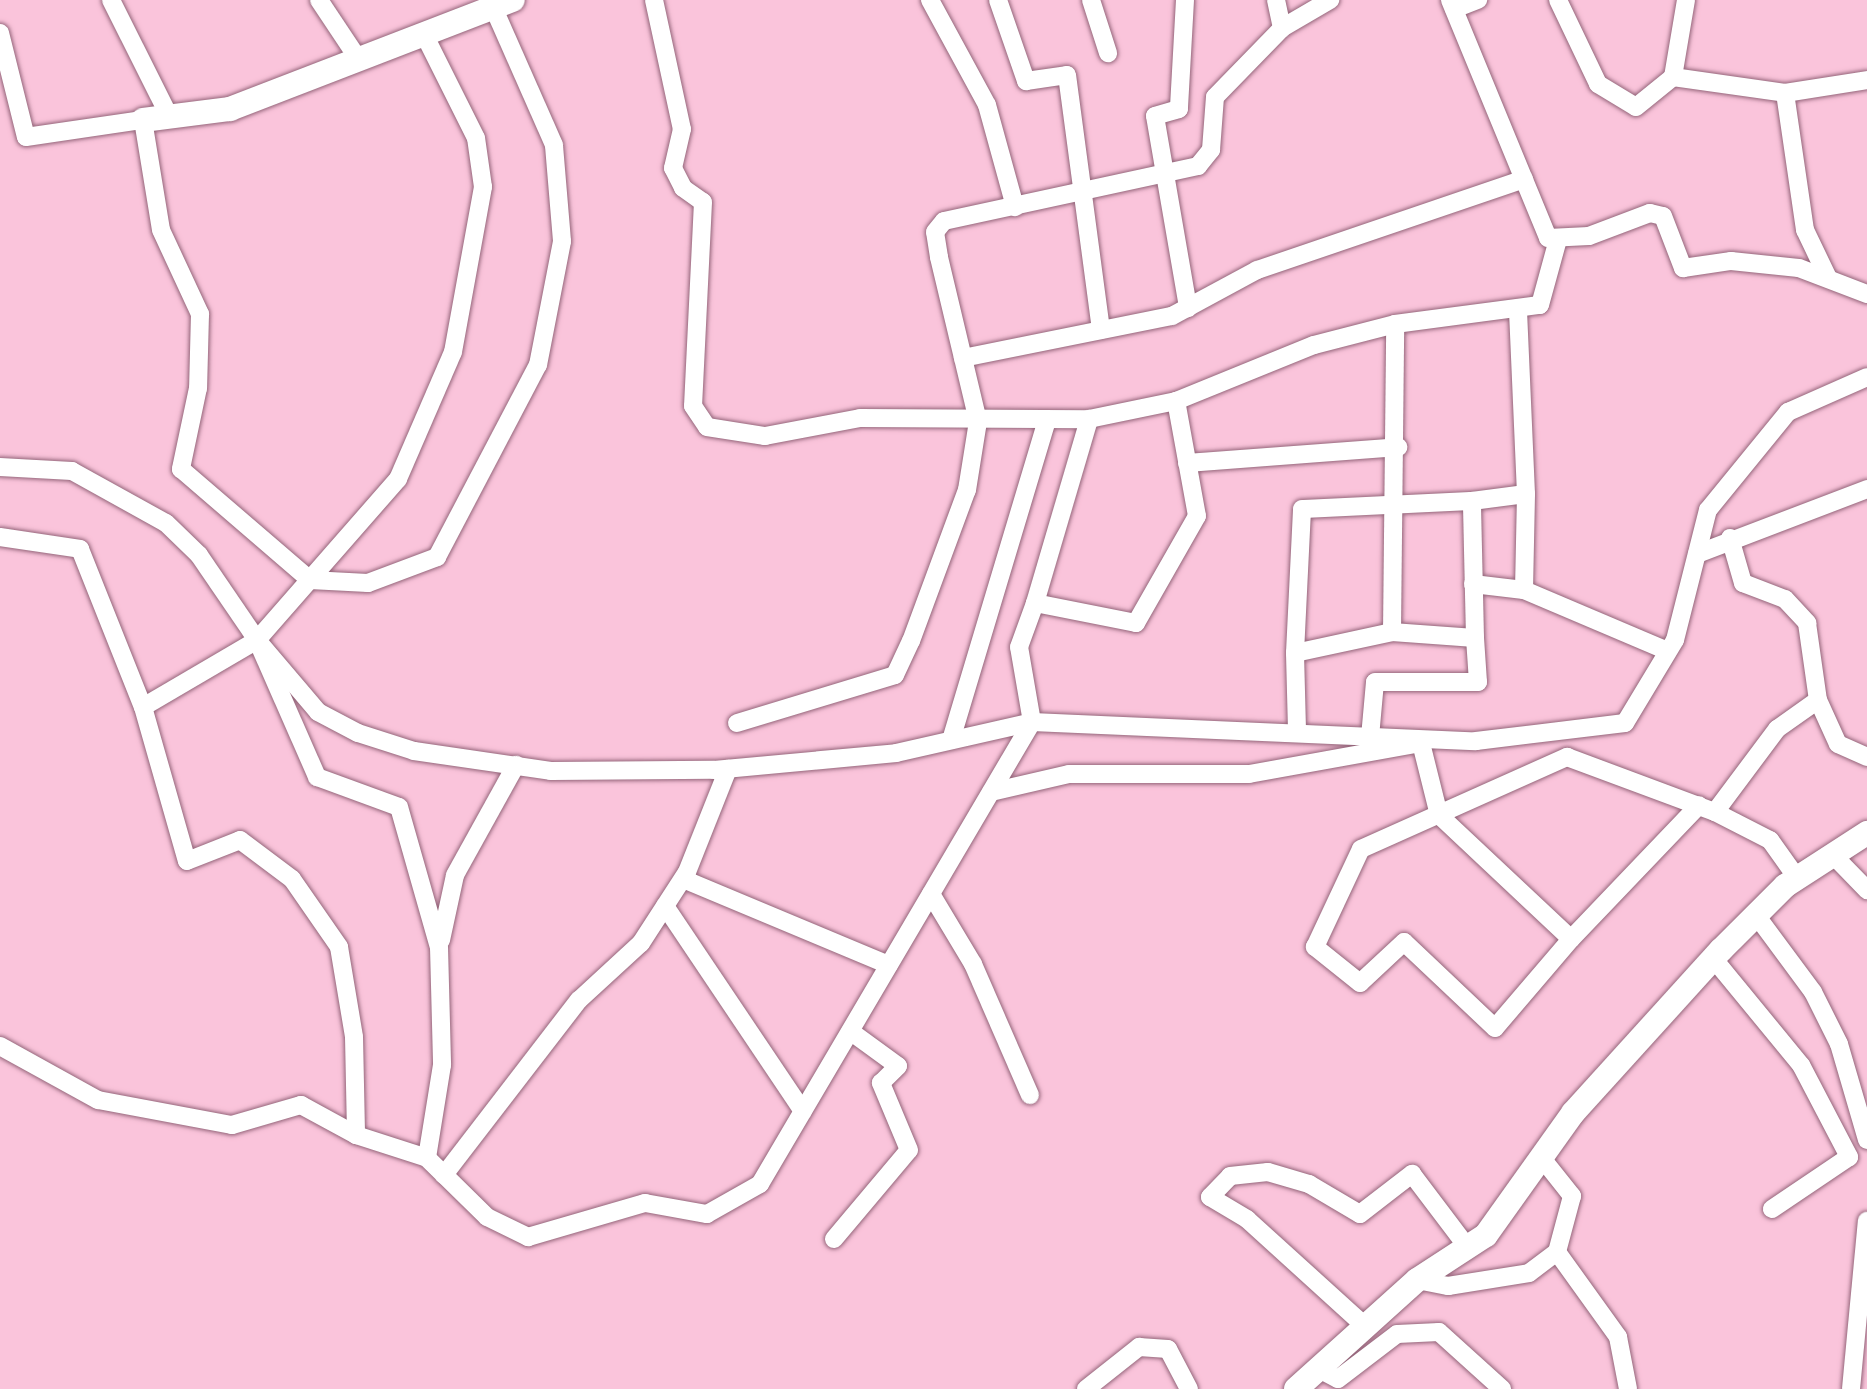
<!DOCTYPE html>
<html>
<head>
<meta charset="utf-8">
<style>
	body { margin:0 }
	#map { position:relative; width:1867px; height:1389px; overflow:hidden; background:#fac4db; font-family:"DejaVu Sans",sans-serif }
	div>[style] { position:absolute }
	[style*='--x'] { left:calc(var(--x)*1px); top:calc(var(--y)*1px); width:calc(var(--w)*1px); rotate:calc(var(--a)*1deg) }
	.roads { filter:drop-shadow(0 0 2px #94657a) drop-shadow(0 0 2px #94657a) }
	.minor>* { height:18px; margin:-9px; padding:0 9px; transform-origin:9px; border-radius:9px; background:#fff }
	.tertiary>* { height:24px; margin:-12px; padding:0 12px; transform-origin:12px; border-radius:12px; background:#fff }
	span { translate:-50% -50%; white-space:nowrap; text-align:center; line-height:1.15; -webkit-text-stroke:6px #fac4db; paint-order:stroke }
</style>
</head>
<body>
<div id="map">
	<div class="roads">
		<div class="minor">
			<div style="--x:111;--y:0;--w:130;--a:63.4"></div>
			<div style="--x:319;--y:0;--w:72;--a:56.3"></div>
			<div style="--x:654;--y:0;--w:132;--a:77.8"></div>
			<div style="--x:682;--y:129;--w:40;--a:103"></div>
			<div style="--x:673;--y:168;--w:22;--a:63"></div>
			<div style="--x:683;--y:188;--w:24;--a:35"></div>
			<div style="--x:703;--y:202;--w:204;--a:92.8"></div>
			<div style="--x:693;--y:406;--w:25;--a:56"></div>
			<div style="--x:707;--y:427;--w:59;--a:8.8"></div>
			<div style="--x:765;--y:436;--w:97;--a:-10.7"></div>
			<div style="--x:860;--y:418;--w:229;--a:0.3"></div>
			<div style="--x:1089;--y:419;--w:89;--a:-11.7"></div>
			<div style="--x:1176;--y:401;--w:149;--a:-22.1"></div>
			<div style="--x:1314;--y:345;--w:84;--a:-14.5"></div>
			<div style="--x:1395;--y:324;--w:146;--a:-7.5"></div>
			<div style="--x:1540;--y:305;--w:64;--a:-74.7"></div>
			<div style="--x:930;--y:0;--w:119;--a:61.5"></div>
			<div style="--x:987;--y:105;--w:106;--a:74.6"></div>
			<div style="--x:998;--y:0;--w:86;--a:70.9"></div>
			<div style="--x:1026;--y:81;--w:41;--a:-8.3"></div>
			<div style="--x:1067;--y:75;--w:257;--a:82.4"></div>
			<div style="--x:1091;--y:0;--w:56;--a:72.2"></div>
			<div style="--x:1185;--y:0;--w:109;--a:93.2"></div>
			<div style="--x:1179;--y:109;--w:25;--a:164"></div>
			<div style="--x:1155;--y:116;--w:195;--a:80.2"></div>
			<div style="--x:1276;--y:0;--w:29;--a:78"></div>
			<div style="--x:1450;--y:0;--w:257;--a:67.6"></div>
			<div style="--x:1548;--y:238;--w:41;--a:-2.8"></div>
			<div style="--x:1589;--y:236;--w:65;--a:-20.7"></div>
			<div style="--x:1650;--y:213;--w:13;--a:13"></div>
			<div style="--x:1663;--y:216;--w:56;--a:69"></div>
			<div style="--x:1683;--y:268;--w:49;--a:-8.3"></div>
			<div style="--x:1731;--y:261;--w:68;--a:5.9"></div>
			<div style="--x:1799;--y:268;--w:73;--a:20.9"></div>
			<div style="--x:1558;--y:0;--w:93;--a:64.5"></div>
			<div style="--x:1598;--y:84;--w:44;--a:31.2"></div>
			<div style="--x:1636;--y:107;--w:48;--a:-39"></div>
			<div style="--x:1686;--y:0;--w:78;--a:99.6"></div>
			<div style="--x:1673;--y:77;--w:113;--a:8.1"></div>
			<div style="--x:1454;--y:9;--w:26;--a:-21"></div>
			<div style="--x:0;--y:33;--w:107;--a:76"></div>
			<div style="--x:26;--y:137;--w:118;--a:-8.3"></div>
			<div style="--x:143;--y:120;--w:111;--a:80.7"></div>
			<div style="--x:161;--y:230;--w:93;--a:65.1"></div>
			<div style="--x:200;--y:314;--w:74;--a:91.5"></div>
			<div style="--x:198;--y:388;--w:83;--a:101.9"></div>
			<div style="--x:181;--y:469;--w:170;--a:40.7"></div>
			<div style="--x:310;--y:580;--w:58;--a:3"></div>
			<div style="--x:368;--y:583;--w:74;--a:-20.6"></div>
			<div style="--x:437;--y:557;--w:217;--a:-62.3"></div>
			<div style="--x:538;--y:365;--w:126;--a:-79"></div>
			<div style="--x:562;--y:241;--w:96;--a:-94.8"></div>
			<div style="--x:554;--y:145;--w:158;--a:-113.8"></div>
			<div style="--x:1828;--y:278;--w:53;--a:-115.6"></div>
			<div style="--x:1805;--y:230;--w:138;--a:-98.3"></div>
			<div style="--x:1785;--y:93;--w:83;--a:-9"></div>
			<div style="--x:963;--y:358;--w:213;--a:-11.4"></div>
			<div style="--x:1172;--y:316;--w:97;--a:-28.4"></div>
			<div style="--x:1257;--y:270;--w:282;--a:-18.8"></div>
			<div style="--x:1187;--y:463;--w:212;--a:-4.3"></div>
			<div style="--x:0;--y:467;--w:72;--a:3.2"></div>
			<div style="--x:72;--y:471;--w:107;--a:29"></div>
			<div style="--x:166;--y:523;--w:46;--a:44.1"></div>
			<div style="--x:199;--y:555;--w:103;--a:55.7"></div>
			<div style="--x:257;--y:640;--w:150;--a:66.3"></div>
			<div style="--x:317;--y:777;--w:87;--a:20.1"></div>
			<div style="--x:399;--y:807;--w:146;--a:74.1"></div>
			<div style="--x:439;--y:947;--w:118;--a:88.5"></div>
			<div style="--x:442;--y:1065;--w:94;--a:99.2"></div>
			<div style="--x:0;--y:537;--w:81;--a:8.5"></div>
			<div style="--x:80;--y:549;--w:170;--a:68.3"></div>
			<div style="--x:143;--y:707;--w:132;--a:-30.4"></div>
			<div style="--x:257;--y:640;--w:94;--a:49.7"></div>
			<div style="--x:318;--y:712;--w:45;--a:27.7"></div>
			<div style="--x:358;--y:733;--w:59;--a:17.8"></div>
			<div style="--x:414;--y:751;--w:138;--a:8.3"></div>
			<div style="--x:551;--y:771;--w:163;--a:-0.4"></div>
			<div style="--x:714;--y:770;--w:183;--a:-5.3"></div>
			<div style="--x:896;--y:753;--w:139;--a:-12.8"></div>
			<div style="--x:1032;--y:722;--w:444;--a:2.5"></div>
			<div style="--x:1476;--y:741;--w:150;--a:-6.9"></div>
			<div style="--x:1625;--y:723;--w:97;--a:-58.9"></div>
			<div style="--x:1675;--y:640;--w:134;--a:-75.8"></div>
			<div style="--x:1708;--y:510;--w:127;--a:-50.8"></div>
			<div style="--x:1788;--y:412;--w:86;--a:-23.9"></div>
			<div style="--x:1730;--y:538;--w:47;--a:73.9"></div>
			<div style="--x:1743;--y:583;--w:45;--a:20.9"></div>
			<div style="--x:1785;--y:599;--w:33;--a:47"></div>
			<div style="--x:1807;--y:623;--w:78;--a:81.9"></div>
			<div style="--x:1697;--y:554;--w:182;--a:-20.9"></div>
			<div style="--x:1473;--y:584;--w:51;--a:6.7"></div>
			<div style="--x:1524;--y:590;--w:96;--a:-88.8"></div>
			<div style="--x:1524;--y:590;--w:156;--a:23"></div>
			<div style="--x:1035;--y:603;--w:192;--a:-73.6"></div>
			<div style="--x:1392;--y:632;--w:308;--a:-89.4"></div>
			<div style="--x:257;--y:640;--w:214;--a:-48.8"></div>
			<div style="--x:398;--y:479;--w:138;--a:-66.6"></div>
			<div style="--x:453;--y:352;--w:168;--a:-79.7"></div>
			<div style="--x:483;--y:187;--w:49;--a:-98.1"></div>
			<div style="--x:476;--y:138;--w:114;--a:-116.6"></div>
			<div style="--x:1295;--y:653;--w:144;--a:-87.2"></div>
			<div style="--x:1302;--y:509;--w:170;--a:-2.7"></div>
			<div style="--x:143;--y:707;--w:160;--a:74.1"></div>
			<div style="--x:187;--y:861;--w:57;--a:-21.6"></div>
			<div style="--x:240;--y:840;--w:65;--a:36.9"></div>
			<div style="--x:292;--y:879;--w:83;--a:55.3"></div>
			<div style="--x:339;--y:947;--w:91;--a:80.5"></div>
			<div style="--x:354;--y:1037;--w:98;--a:88.8"></div>
			<div style="--x:737;--y:723;--w:165;--a:-16.9"></div>
			<div style="--x:895;--y:675;--w:38;--a:-65"></div>
			<div style="--x:911;--y:641;--w:161;--a:-69.7"></div>
			<div style="--x:967;--y:490;--w:70;--a:-80.9"></div>
			<div style="--x:978;--y:421;--w:169;--a:-103.4"></div>
			<div style="--x:939;--y:257;--w:25;--a:-99"></div>
			<div style="--x:935;--y:232;--w:14;--a:-51"></div>
			<div style="--x:944;--y:221;--w:260;--a:-12.2"></div>
			<div style="--x:1198;--y:166;--w:21;--a:-51"></div>
			<div style="--x:1211;--y:150;--w:53;--a:-85.7"></div>
			<div style="--x:1215;--y:97;--w:96;--a:-45.8"></div>
			<div style="--x:1282;--y:28;--w:56;--a:-30.3"></div>
			<div style="--x:1297;--y:730;--w:77;--a:-91.5"></div>
			<div style="--x:1295;--y:653;--w:99;--a:-12.2"></div>
			<div style="--x:1392;--y:632;--w:83;--a:4.1"></div>
			<div style="--x:1475;--y:638;--w:137;--a:-91.3"></div>
			<div style="--x:1472;--y:501;--w:54;--a:-7.4"></div>
			<div style="--x:1526;--y:494;--w:186;--a:-92.5"></div>
			<div style="--x:1370;--y:737;--w:55;--a:-84.8"></div>
			<div style="--x:1375;--y:682;--w:103;--a:0"></div>
			<div style="--x:1478;--y:682;--w:44;--a:-93.9"></div>
			<div style="--x:951;--y:740;--w:334;--a:-73.3"></div>
			<div style="--x:991;--y:792;--w:80;--a:-13"></div>
			<div style="--x:1069;--y:774;--w:180;--a:0"></div>
			<div style="--x:1249;--y:774;--w:175;--a:-10.2"></div>
			<div style="--x:1421;--y:743;--w:74;--a:76"></div>
			<div style="--x:1439;--y:815;--w:181;--a:43.2"></div>
			<div style="--x:1571;--y:939;--w:185;--a:-46.3"></div>
			<div style="--x:1715;--y:812;--w:62;--a:27"></div>
			<div style="--x:1770;--y:840;--w:47;--a:54.6"></div>
			<div style="--x:1833;--y:855;--w:49;--a:45.8"></div>
			<div style="--x:683;--y:879;--w:223;--a:22.7"></div>
			<div style="--x:931;--y:894;--w:82;--a:59"></div>
			<div style="--x:973;--y:964;--w:143;--a:66.5"></div>
			<div style="--x:665;--y:906;--w:247;--a:56.1"></div>
			<div style="--x:1756;--y:915;--w:96;--a:53.5"></div>
			<div style="--x:1813;--y:992;--w:58;--a:63.4"></div>
			<div style="--x:1839;--y:1044;--w:100;--a:73.7"></div>
			<div style="--x:1571;--y:939;--w:117;--a:130.5"></div>
			<div style="--x:1495;--y:1028;--w:125;--a:-136.6"></div>
			<div style="--x:1404;--y:942;--w:60;--a:137"></div>
			<div style="--x:1360;--y:983;--w:58;--a:-141.3"></div>
			<div style="--x:1315;--y:947;--w:108;--a:-64.9"></div>
			<div style="--x:1361;--y:849;--w:226;--a:-24.1"></div>
			<div style="--x:1567;--y:757;--w:158;--a:20.4"></div>
			<div style="--x:1715;--y:812;--w:104;--a:-53.2"></div>
			<div style="--x:1777;--y:729;--w:50;--a:-35.3"></div>
			<div style="--x:1818;--y:700;--w:48;--a:65.6"></div>
			<div style="--x:1838;--y:744;--w:32;--a:24"></div>
			<div style="--x:441;--y:940;--w:66;--a:-77.8"></div>
			<div style="--x:455;--y:875;--w:126;--a:-61"></div>
			<div style="--x:1713;--y:958;--w:139;--a:50.6"></div>
			<div style="--x:1801;--y:1065;--w:104;--a:62.4"></div>
			<div style="--x:1849;--y:1157;--w:93;--a:146"></div>
			<div style="--x:0;--y:1046;--w:112;--a:28.9"></div>
			<div style="--x:98;--y:1100;--w:136;--a:10.6"></div>
			<div style="--x:232;--y:1125;--w:72;--a:-16.2"></div>
			<div style="--x:301;--y:1105;--w:63;--a:28.6"></div>
			<div style="--x:356;--y:1135;--w:75;--a:17.9"></div>
			<div style="--x:427;--y:1158;--w:84;--a:44.5"></div>
			<div style="--x:487;--y:1217;--w:46;--a:26"></div>
			<div style="--x:528;--y:1237;--w:122;--a:-16.2"></div>
			<div style="--x:645;--y:1203;--w:63;--a:10.1"></div>
			<div style="--x:707;--y:1214;--w:61;--a:-29.5"></div>
			<div style="--x:760;--y:1184;--w:536;--a:-59.51"></div>
			<div style="--x:1032;--y:722;--w:76;--a:-99.8"></div>
			<div style="--x:1019;--y:647;--w:47;--a:-70"></div>
			<div style="--x:1035;--y:603;--w:103;--a:11.2"></div>
			<div style="--x:1136;--y:623;--w:123;--a:-60.3"></div>
			<div style="--x:1197;--y:516;--w:117;--a:-100.3"></div>
			<div style="--x:1541;--y:1157;--w:50;--a:51.5"></div>
			<div style="--x:1572;--y:1196;--w:58;--a:105"></div>
			<div style="--x:1557;--y:1252;--w:105;--a:54.3"></div>
			<div style="--x:1618;--y:1337;--w:53;--a:79.1"></div>
			<div style="--x:444;--y:1175;--w:221;--a:-52.4"></div>
			<div style="--x:579;--y:1000;--w:84;--a:-42.6"></div>
			<div style="--x:641;--y:943;--w:85;--a:-57.1"></div>
			<div style="--x:687;--y:872;--w:111;--a:-68.3"></div>
			<div style="--x:834;--y:1239;--w:116;--a:-49.9"></div>
			<div style="--x:909;--y:1150;--w:73;--a:-112.7"></div>
			<div style="--x:881;--y:1083;--w:24;--a:-45"></div>
			<div style="--x:898;--y:1066;--w:59;--a:-143.9"></div>
			<div style="--x:1417;--y:1280;--w:32;--a:11"></div>
			<div style="--x:1448;--y:1286;--w:82;--a:-9.1"></div>
			<div style="--x:1529;--y:1273;--w:35;--a:-37"></div>
			<div style="--x:1367;--y:1328;--w:162;--a:-137.8"></div>
			<div style="--x:1247;--y:1219;--w:43;--a:-149.3"></div>
			<div style="--x:1210;--y:1197;--w:29;--a:-46"></div>
			<div style="--x:1230;--y:1176;--w:38;--a:-6"></div>
			<div style="--x:1268;--y:1172;--w:43;--a:16.3"></div>
			<div style="--x:1309;--y:1184;--w:59;--a:30.5"></div>
			<div style="--x:1360;--y:1214;--w:66;--a:-37.6"></div>
			<div style="--x:1412;--y:1174;--w:93;--a:52.9"></div>
			<div style="--x:1319;--y:1369;--w:21;--a:28"></div>
			<div style="--x:1338;--y:1379;--w:74;--a:-37.3"></div>
			<div style="--x:1397;--y:1334;--w:42;--a:-2.7"></div>
			<div style="--x:1439;--y:1332;--w:85;--a:42.1"></div>
			<div style="--x:1086;--y:1389;--w:68;--a:-38.4"></div>
			<div style="--x:1139;--y:1347;--w:29;--a:4"></div>
			<div style="--x:1168;--y:1349;--w:45;--a:62.3"></div>
			<div style="--x:1851;--y:1389;--w:169;--a:-84.6"></div>
		</div>
		<div class="tertiary">
			<div style="--x:143;--y:120;--w:88;--a:-7.2"></div>
			<div style="--x:230;--y:109;--w:303;--a:-21.1"></div>
			<div style="--x:1296;--y:1389;--w:163;--a:-42"></div>
			<div style="--x:1417;--y:1280;--w:82;--a:-33.1"></div>
			<div style="--x:1486;--y:1235;--w:150;--a:-54.5"></div>
			<div style="--x:1573;--y:1113;--w:220;--a:-47.8"></div>
			<div style="--x:1721;--y:950;--w:91;--a:-45"></div>
			<div style="--x:1785;--y:886;--w:98;--a:-32.9"></div>
		</div>
	</div>
</div>
</body>
</html>
